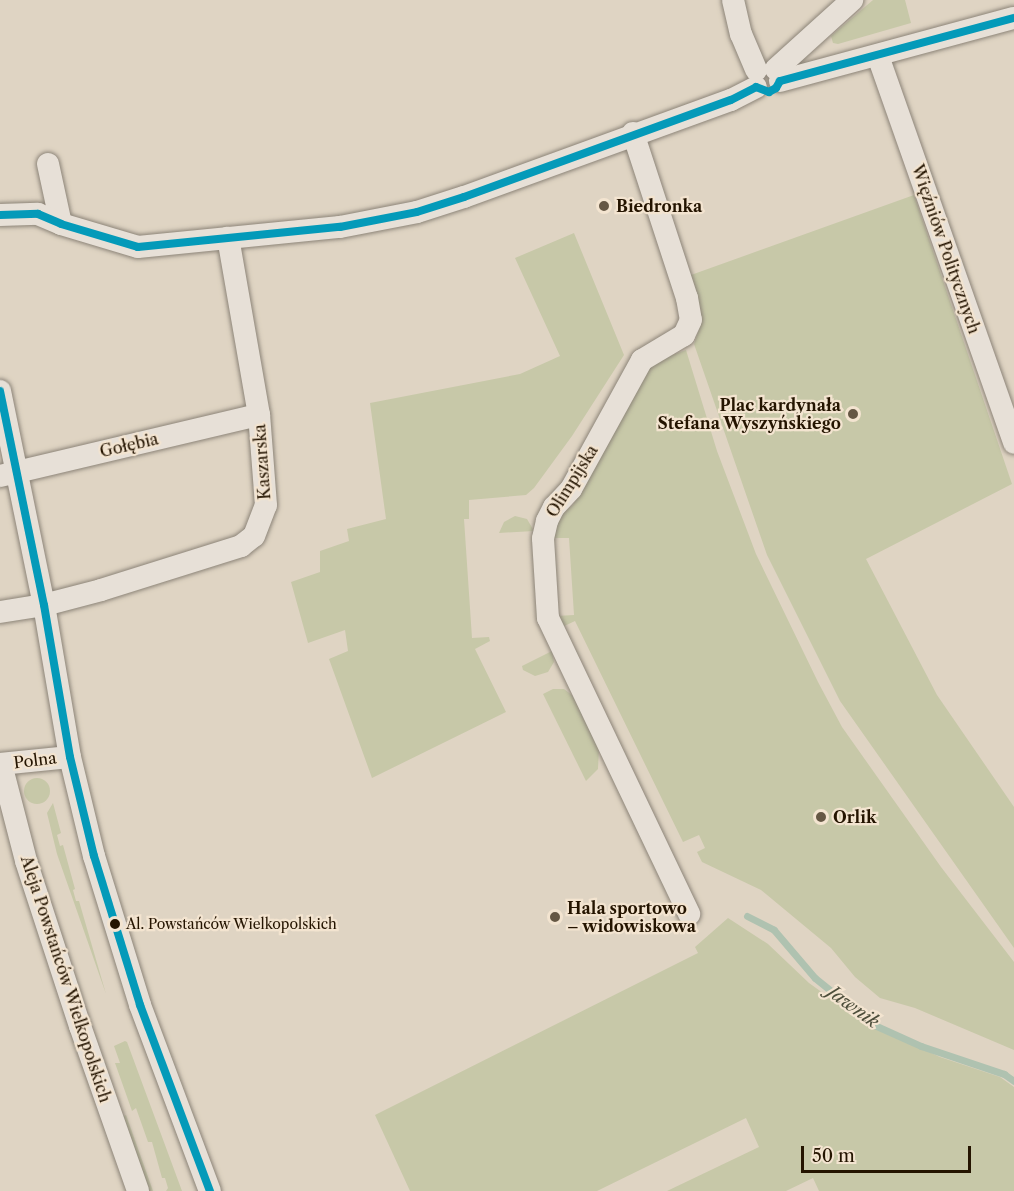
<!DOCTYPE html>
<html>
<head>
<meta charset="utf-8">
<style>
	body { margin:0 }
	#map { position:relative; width:1014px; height:1191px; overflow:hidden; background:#dfd4c3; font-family:"Libre Caslon Text",serif }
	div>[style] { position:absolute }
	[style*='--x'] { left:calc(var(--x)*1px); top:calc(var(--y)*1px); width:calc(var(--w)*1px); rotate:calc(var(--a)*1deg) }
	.green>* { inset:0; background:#c7c8a8 }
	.round { border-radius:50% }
	.stream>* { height:7px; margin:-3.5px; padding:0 3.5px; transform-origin:3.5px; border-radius:3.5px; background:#afc2b0 }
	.roads { filter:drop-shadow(0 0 2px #8c8478) drop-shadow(0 0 2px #8c8478) }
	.minor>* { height:22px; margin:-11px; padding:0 11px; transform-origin:11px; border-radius:11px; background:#e7e0d7 }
	.bus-1>* { height:8px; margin:-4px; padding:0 4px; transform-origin:4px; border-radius:4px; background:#049ab9 }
	.dots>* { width:16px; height:16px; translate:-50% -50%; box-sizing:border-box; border:3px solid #f3e4d0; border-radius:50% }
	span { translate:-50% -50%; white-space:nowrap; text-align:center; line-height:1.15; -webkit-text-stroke:4.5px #f3e4d0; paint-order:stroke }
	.bus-label { font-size:14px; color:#241400 }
	.left { translate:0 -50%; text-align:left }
	.poi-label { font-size:16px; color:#241400; font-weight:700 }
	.right { translate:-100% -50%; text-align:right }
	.street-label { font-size:16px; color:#241400 }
	.water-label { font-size:18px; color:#4d4e3b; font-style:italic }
	.scale { position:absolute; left:801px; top:1146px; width:170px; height:27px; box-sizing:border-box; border:3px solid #241400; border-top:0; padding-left:8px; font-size:18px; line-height:21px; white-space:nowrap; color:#241400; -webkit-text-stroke:4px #f3e4d0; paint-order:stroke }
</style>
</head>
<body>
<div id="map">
	<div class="green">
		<div style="clip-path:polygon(873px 0,905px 0,911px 23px,838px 44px,833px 43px,831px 36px)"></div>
		<div style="clip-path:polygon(914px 195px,1012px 484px,866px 559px,937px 695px,1014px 807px,1014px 948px,840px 701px,767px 555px,694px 344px,702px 321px,691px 275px)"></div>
		<div style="clip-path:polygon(574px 233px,624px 355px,572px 436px,534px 488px,526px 495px,469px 500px,469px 519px,464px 519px,472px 638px,489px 637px,490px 641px,475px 649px,506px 712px,372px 778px,329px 659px,348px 651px,345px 630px,308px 643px,291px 582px,320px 572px,320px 551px,349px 541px,347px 529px,386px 519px,370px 403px,520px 374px,560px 356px,515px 258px)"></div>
		<div style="clip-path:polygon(686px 350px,717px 451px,756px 554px,818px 682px,842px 727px,941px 867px,1014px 962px,1014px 1050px,915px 1008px,880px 998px,855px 977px,831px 948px,761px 890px,702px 862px,697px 852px,705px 848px,699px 835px,683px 842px,575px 621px,560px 628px,556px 616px,574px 615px,569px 538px,551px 538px,563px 513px,573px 505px,644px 373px,653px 362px)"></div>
		<div style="clip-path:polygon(515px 516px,527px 519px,534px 531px,499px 533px,504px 522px)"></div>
		<div style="clip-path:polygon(552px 651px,554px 662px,548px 672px,535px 676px,523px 670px,522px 666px)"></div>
		<div style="clip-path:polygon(553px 689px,564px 689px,573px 696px,599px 748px,598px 769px,586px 781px,543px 694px)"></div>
		<div class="round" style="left:24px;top:778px;width:26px;height:26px"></div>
		<div style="clip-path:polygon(53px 803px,61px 833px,57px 835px,60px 846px,63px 845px,75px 889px,73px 890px,76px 901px,79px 901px,106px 994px,57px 854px,47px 813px)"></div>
		<div style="clip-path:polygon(728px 918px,768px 944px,809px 983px,862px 1021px,940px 1057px,1000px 1077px,1014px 1087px,1014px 1191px,819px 1191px,813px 1178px,786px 1191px,667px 1191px,759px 1147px,746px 1118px,597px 1191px,410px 1191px,375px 1115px,698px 953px,695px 947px)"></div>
		<div style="clip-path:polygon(125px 1041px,127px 1042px,182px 1191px,166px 1191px,168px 1188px,165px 1178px,162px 1178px,152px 1142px,148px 1142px,136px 1108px,132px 1111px,115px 1063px,120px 1063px,114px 1046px)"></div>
		<div style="clip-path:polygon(126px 1115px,153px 1191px,149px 1191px,122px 1117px)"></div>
	</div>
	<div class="stream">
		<div style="--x:747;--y:916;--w:30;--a:27"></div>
		<div style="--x:774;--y:930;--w:63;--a:49.5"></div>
		<div style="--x:815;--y:978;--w:73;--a:38.9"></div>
		<div style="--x:872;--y:1024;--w:54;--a:24.2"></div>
		<div style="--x:921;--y:1046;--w:88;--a:18.6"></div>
		<div style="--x:1004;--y:1074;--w:12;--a:35"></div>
	</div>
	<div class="roads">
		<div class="minor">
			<div style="--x:733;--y:0;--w:35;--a:77"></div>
			<div style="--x:741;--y:34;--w:39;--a:67"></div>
			<div style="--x:878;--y:56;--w:410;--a:70.6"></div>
			<div style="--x:776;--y:69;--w:103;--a:-42.2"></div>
			<div style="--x:780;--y:81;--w:242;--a:-15.1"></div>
			<div style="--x:633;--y:133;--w:174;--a:71.9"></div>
			<div style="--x:687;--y:298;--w:22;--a:80"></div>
			<div style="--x:691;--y:320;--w:17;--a:115"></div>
			<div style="--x:684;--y:335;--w:49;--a:149.2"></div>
			<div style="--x:642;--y:360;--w:147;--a:118.8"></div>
			<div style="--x:571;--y:489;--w:25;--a:133"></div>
			<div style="--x:554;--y:507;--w:16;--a:117"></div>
			<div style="--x:547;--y:521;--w:18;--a:103"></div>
			<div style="--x:543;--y:539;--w:79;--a:86.4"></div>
			<div style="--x:548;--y:618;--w:328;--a:64.5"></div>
			<div style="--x:48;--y:164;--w:61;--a:77.8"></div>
			<div style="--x:0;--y:215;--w:38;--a:-2"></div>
			<div style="--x:38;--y:214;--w:25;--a:23"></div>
			<div style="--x:61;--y:224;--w:80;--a:16.6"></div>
			<div style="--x:138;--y:247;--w:203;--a:-5.7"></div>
			<div style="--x:340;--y:227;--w:78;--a:-11"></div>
			<div style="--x:417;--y:212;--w:49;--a:-17.7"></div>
			<div style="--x:464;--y:197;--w:284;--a:-20"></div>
			<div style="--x:731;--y:100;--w:28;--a:-27"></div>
			<div style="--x:0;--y:391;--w:218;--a:78.4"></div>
			<div style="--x:44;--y:605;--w:154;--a:80.3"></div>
			<div style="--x:70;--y:757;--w:102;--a:76.4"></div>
			<div style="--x:94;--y:856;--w:156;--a:72.8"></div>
			<div style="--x:140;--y:1005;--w:199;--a:69.4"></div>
			<div style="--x:0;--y:476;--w:266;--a:-13.3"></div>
			<div style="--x:0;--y:612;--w:45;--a:-9"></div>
			<div style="--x:44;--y:605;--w:59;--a:-14.7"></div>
			<div style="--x:101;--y:590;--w:147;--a:-17.4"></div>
			<div style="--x:241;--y:546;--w:16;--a:-38"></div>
			<div style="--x:254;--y:536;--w:33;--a:-69"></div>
			<div style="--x:266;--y:505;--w:90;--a:-94.4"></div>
			<div style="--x:259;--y:415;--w:180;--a:-99.9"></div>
			<div style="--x:0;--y:764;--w:70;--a:-5.7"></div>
			<div style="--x:1;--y:764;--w:100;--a:75.5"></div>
			<div style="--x:26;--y:861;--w:174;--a:71.9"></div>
			<div style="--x:80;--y:1026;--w:175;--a:70.6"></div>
		</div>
	</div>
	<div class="bus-1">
		<div style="--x:0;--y:215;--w:38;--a:-2"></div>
		<div style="--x:38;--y:214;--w:25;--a:23"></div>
		<div style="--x:61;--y:224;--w:80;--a:16.6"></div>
		<div style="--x:138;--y:247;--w:203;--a:-5.7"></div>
		<div style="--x:340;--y:227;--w:78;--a:-11"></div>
		<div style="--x:417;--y:212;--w:49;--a:-17.7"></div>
		<div style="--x:464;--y:197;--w:284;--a:-20"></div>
		<div style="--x:731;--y:100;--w:28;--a:-27"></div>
		<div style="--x:756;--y:87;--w:14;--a:21"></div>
		<div style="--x:769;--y:92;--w:8;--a:-30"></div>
		<div style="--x:776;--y:88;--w:8;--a:-60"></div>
		<div style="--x:780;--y:81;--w:242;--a:-15.1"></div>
		<div style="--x:0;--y:391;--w:218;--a:78.4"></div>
		<div style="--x:44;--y:605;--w:154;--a:80.3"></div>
		<div style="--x:70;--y:757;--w:102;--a:76.4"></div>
		<div style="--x:94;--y:856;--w:156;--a:72.8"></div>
		<div style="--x:140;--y:1005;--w:199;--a:69.4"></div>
	</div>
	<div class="dots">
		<div style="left:604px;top:206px;background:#655744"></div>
		<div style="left:853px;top:414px;background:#655744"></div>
		<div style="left:821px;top:817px;background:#655744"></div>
		<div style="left:555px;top:917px;background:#655744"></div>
		<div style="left:115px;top:924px;background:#241400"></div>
	</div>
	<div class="bus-label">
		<span class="left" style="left:126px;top:924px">Al. Powstańców Wielkopolskich</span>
	</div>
	<div class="poi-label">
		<span class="left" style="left:616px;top:206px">Biedronka</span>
		<span class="right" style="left:841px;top:414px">Plac kardynała<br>Stefana Wyszyńskiego</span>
		<span class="left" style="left:833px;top:817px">Orlik</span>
		<span class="left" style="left:567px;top:917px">Hala sportowo<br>– widowiskowa</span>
	</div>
	<div class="street-label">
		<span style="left:946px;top:249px;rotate:71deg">Więźniów Politycznych</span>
		<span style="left:129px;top:445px;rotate:-13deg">Gołębia</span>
		<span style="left:262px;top:462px;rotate:-94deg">Kaszarska</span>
		<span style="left:572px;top:481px;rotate:-58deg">Olimpijska</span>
		<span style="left:35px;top:760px;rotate:-7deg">Polna</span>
		<span style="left:66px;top:979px;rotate:72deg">Aleja Powstańców Wielkopolskich</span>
	</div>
	<div class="water-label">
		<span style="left:853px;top:1007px;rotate:36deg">Jawnik</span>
	</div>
	<div class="scale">50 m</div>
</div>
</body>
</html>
